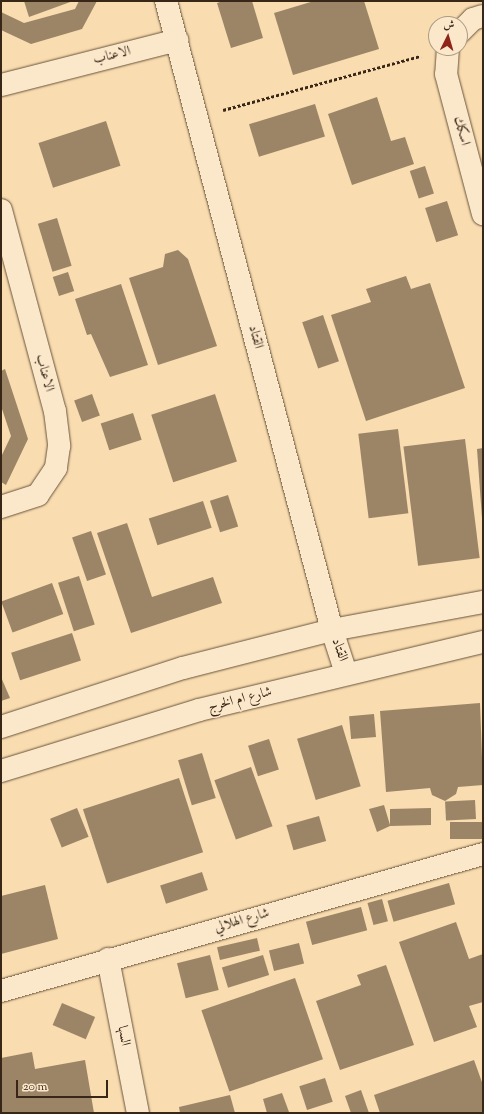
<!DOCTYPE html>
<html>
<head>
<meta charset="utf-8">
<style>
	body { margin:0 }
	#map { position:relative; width:484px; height:1114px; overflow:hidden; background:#f9dcaf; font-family:"Sorts Mill Goudy",Amiri,serif }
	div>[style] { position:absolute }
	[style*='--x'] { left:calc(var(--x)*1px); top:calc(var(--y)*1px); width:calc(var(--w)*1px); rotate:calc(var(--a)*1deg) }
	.building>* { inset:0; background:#9c8566; transform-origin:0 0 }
	.path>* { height:2.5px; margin-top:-1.25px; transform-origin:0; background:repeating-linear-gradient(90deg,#382617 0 3px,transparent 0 5px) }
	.roads { filter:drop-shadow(0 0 1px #68543d) drop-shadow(0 0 1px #68543d) }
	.street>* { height:22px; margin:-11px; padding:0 11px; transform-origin:11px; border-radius:11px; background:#fbe8cb }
	.secondary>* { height:22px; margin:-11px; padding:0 11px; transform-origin:11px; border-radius:11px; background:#fbe8cb }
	span { translate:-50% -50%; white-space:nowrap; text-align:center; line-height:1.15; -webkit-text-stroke:3px #fbe8cb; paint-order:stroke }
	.street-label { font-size:14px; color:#382617 }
	.frame { position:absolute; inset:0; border:2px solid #382617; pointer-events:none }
	.north { position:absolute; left:428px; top:16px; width:40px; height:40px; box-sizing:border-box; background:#fbe8cb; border:1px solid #ad9a83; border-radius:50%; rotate:5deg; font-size:11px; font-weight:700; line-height:16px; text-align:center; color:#382617 }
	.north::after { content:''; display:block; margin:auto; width:14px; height:18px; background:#8f2418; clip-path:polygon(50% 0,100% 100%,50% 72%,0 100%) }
	.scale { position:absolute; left:16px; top:1080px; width:92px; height:18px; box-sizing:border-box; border:2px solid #382617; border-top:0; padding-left:5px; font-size:12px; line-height:14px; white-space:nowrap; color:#382617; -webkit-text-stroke:3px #fbe8cb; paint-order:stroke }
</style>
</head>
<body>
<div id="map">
	<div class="building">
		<div style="clip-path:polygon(24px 1px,73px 1px,29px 17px)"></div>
		<div style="clip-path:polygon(79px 1px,97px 1px,82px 29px,31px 44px,1px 30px,1px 12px,24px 23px,75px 9px)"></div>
		<div style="clip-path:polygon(223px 1px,252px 1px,263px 38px,231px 48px,217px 3px)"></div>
		<div style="clip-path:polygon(314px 1px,364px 1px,379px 49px,293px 75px,274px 13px)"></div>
		<div style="clip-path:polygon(377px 97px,391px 141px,405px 137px,414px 164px,352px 185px,328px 114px)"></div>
		<div style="left:315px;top:104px;width:34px;height:69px;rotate:73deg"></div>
		<div style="left:106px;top:121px;width:47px;height:71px;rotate:72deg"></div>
		<div style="left:425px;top:166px;width:29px;height:16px;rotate:72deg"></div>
		<div style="left:447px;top:201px;width:36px;height:23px;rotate:72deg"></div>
		<div style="left:57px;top:218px;width:50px;height:20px;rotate:73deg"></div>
		<div style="clip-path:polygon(178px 250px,188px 259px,217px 346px,158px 365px,129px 278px,163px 267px,165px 254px)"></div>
		<div style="left:68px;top:272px;width:20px;height:16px;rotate:72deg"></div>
		<div style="clip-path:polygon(406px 276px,411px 289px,430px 283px,465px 388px,366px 421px,331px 315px,371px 302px,366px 289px)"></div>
		<div style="clip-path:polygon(121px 284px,148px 365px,110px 377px,91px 334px,87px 335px,75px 299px)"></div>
		<div style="left:323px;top:315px;width:49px;height:22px;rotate:71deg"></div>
		<div style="clip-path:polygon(5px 369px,28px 439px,6px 485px,1px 482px,1px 457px,11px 436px,1px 406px,1px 371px)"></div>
		<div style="left:92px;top:394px;width:23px;height:19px;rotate:70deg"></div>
		<div style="left:215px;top:394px;width:71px;height:67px;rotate:72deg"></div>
		<div style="left:133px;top:413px;width:28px;height:34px;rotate:72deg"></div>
		<div style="left:398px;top:429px;width:85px;height:40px;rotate:83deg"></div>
		<div style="left:465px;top:439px;width:120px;height:62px;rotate:83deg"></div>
		<div style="clip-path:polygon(483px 448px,483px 518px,482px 518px,477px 449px)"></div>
		<div style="left:228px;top:495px;width:33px;height:19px;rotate:72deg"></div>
		<div style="left:203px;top:501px;width:28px;height:57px;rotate:72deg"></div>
		<div style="clip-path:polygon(127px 523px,152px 597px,213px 577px,222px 603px,131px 633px,97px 533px)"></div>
		<div style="left:91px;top:531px;width:46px;height:20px;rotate:71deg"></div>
		<div style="left:79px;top:576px;width:51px;height:22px;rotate:72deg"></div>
		<div style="left:52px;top:583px;width:33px;height:54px;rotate:70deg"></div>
		<div style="left:72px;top:633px;width:29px;height:64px;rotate:72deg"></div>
		<div style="clip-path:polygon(1px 677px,10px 698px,1px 701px)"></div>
		<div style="clip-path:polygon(480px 703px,483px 785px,458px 787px,456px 794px,445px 801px,432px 795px,430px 788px,386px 792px,380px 711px)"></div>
		<div style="left:374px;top:714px;width:23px;height:25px;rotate:85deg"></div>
		<div style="left:342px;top:725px;width:64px;height:47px;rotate:73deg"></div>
		<div style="left:269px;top:739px;width:32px;height:22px;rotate:72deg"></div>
		<div style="left:202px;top:753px;width:47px;height:25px;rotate:73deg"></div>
		<div style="left:251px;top:767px;width:63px;height:39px;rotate:70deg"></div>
		<div style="left:179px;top:778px;width:78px;height:101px;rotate:72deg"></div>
		<div style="left:475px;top:800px;width:19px;height:30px;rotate:87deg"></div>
		<div style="clip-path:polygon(384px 805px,390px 825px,390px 809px,431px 808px,431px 825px,390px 826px,377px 832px,369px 809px)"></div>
		<div style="left:77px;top:808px;width:31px;height:29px;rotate:68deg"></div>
		<div style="left:319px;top:816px;width:26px;height:34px;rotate:74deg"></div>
		<div style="left:483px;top:822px;width:17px;height:33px;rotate:90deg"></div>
		<div style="left:202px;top:872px;width:19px;height:44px;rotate:72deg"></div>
		<div style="left:449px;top:883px;width:22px;height:64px;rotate:74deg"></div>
		<div style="clip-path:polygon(45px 885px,58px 939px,1px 954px,1px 896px)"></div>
		<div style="left:382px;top:899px;width:23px;height:15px;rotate:75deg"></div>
		<div style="left:361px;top:907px;width:24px;height:57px;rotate:75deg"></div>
		<div style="clip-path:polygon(456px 922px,469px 959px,483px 954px,483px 1002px,469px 1006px,477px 1027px,434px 1042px,399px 942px)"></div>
		<div style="left:257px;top:938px;width:13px;height:41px;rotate:77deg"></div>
		<div style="left:299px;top:943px;width:21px;height:31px;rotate:76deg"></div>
		<div style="left:210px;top:955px;width:36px;height:34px;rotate:76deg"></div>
		<div style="left:263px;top:955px;width:21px;height:43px;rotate:73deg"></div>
		<div style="clip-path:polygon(386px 965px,414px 1045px,340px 1070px,316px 1001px,361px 985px,357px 975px)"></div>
		<div style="left:295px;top:978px;width:86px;height:99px;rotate:71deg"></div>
		<div style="left:62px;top:1003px;width:36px;height:24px;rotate:23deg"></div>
		<div style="clip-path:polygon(32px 1052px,35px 1069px,85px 1060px,94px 1113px,2px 1113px,1px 1058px)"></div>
		<div style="clip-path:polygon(474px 1060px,483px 1085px,483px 1113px,380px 1113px,374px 1095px)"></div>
		<div style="left:325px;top:1078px;width:25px;height:27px;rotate:72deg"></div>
		<div style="clip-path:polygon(361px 1090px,369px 1113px,351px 1113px,345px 1096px)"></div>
		<div style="clip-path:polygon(282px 1093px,289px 1112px,267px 1113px,263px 1099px)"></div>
		<div style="clip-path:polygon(230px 1095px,235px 1113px,180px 1113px,179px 1107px)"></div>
	</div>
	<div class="path">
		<div style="--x:223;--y:110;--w:205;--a:-15.3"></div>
	</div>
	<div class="roads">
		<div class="street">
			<div style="--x:166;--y:1;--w:651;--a:75.22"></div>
			<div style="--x:332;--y:630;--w:45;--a:72"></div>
			<div style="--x:460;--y:32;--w:18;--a:-45"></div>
			<div style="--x:473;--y:19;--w:10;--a:-17"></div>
			<div style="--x:448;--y:48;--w:26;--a:94"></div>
			<div style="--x:446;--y:74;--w:145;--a:75.2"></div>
			<div style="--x:1;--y:85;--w:182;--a:-14.3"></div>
			<div style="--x:1;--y:210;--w:208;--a:75"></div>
			<div style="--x:55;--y:411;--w:35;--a:83"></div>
			<div style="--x:59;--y:446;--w:22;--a:98"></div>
			<div style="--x:56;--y:468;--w:32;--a:124"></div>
			<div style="--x:38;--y:495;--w:39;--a:162"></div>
			<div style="--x:108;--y:959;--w:157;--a:79"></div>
			<div style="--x:1;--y:991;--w:501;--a:-15.87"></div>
		</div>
		<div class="secondary">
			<div style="--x:1;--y:727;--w:191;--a:-18"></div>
			<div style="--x:183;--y:668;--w:154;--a:-14.3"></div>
			<div style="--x:332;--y:630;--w:154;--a:-10.5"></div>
			<div style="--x:1;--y:771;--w:207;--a:-17.1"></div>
			<div style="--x:199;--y:710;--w:292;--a:-13.5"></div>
		</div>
	</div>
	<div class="street-label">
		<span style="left:112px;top:56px;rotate:-14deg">الاعناب</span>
		<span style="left:461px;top:131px;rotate:75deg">اسكك</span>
		<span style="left:255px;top:337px;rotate:75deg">القتاد</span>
		<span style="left:44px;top:373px;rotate:75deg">الاعناب</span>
		<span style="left:339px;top:650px;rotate:71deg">القتاد</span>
		<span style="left:240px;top:700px;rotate:-14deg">شارع ام الخرج</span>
		<span style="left:242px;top:921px;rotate:-16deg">شارع الهلالي</span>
		<span style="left:123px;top:1036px;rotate:79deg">السها</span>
	</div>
	<div class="frame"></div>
	<div class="north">ش</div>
	<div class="scale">20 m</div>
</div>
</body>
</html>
